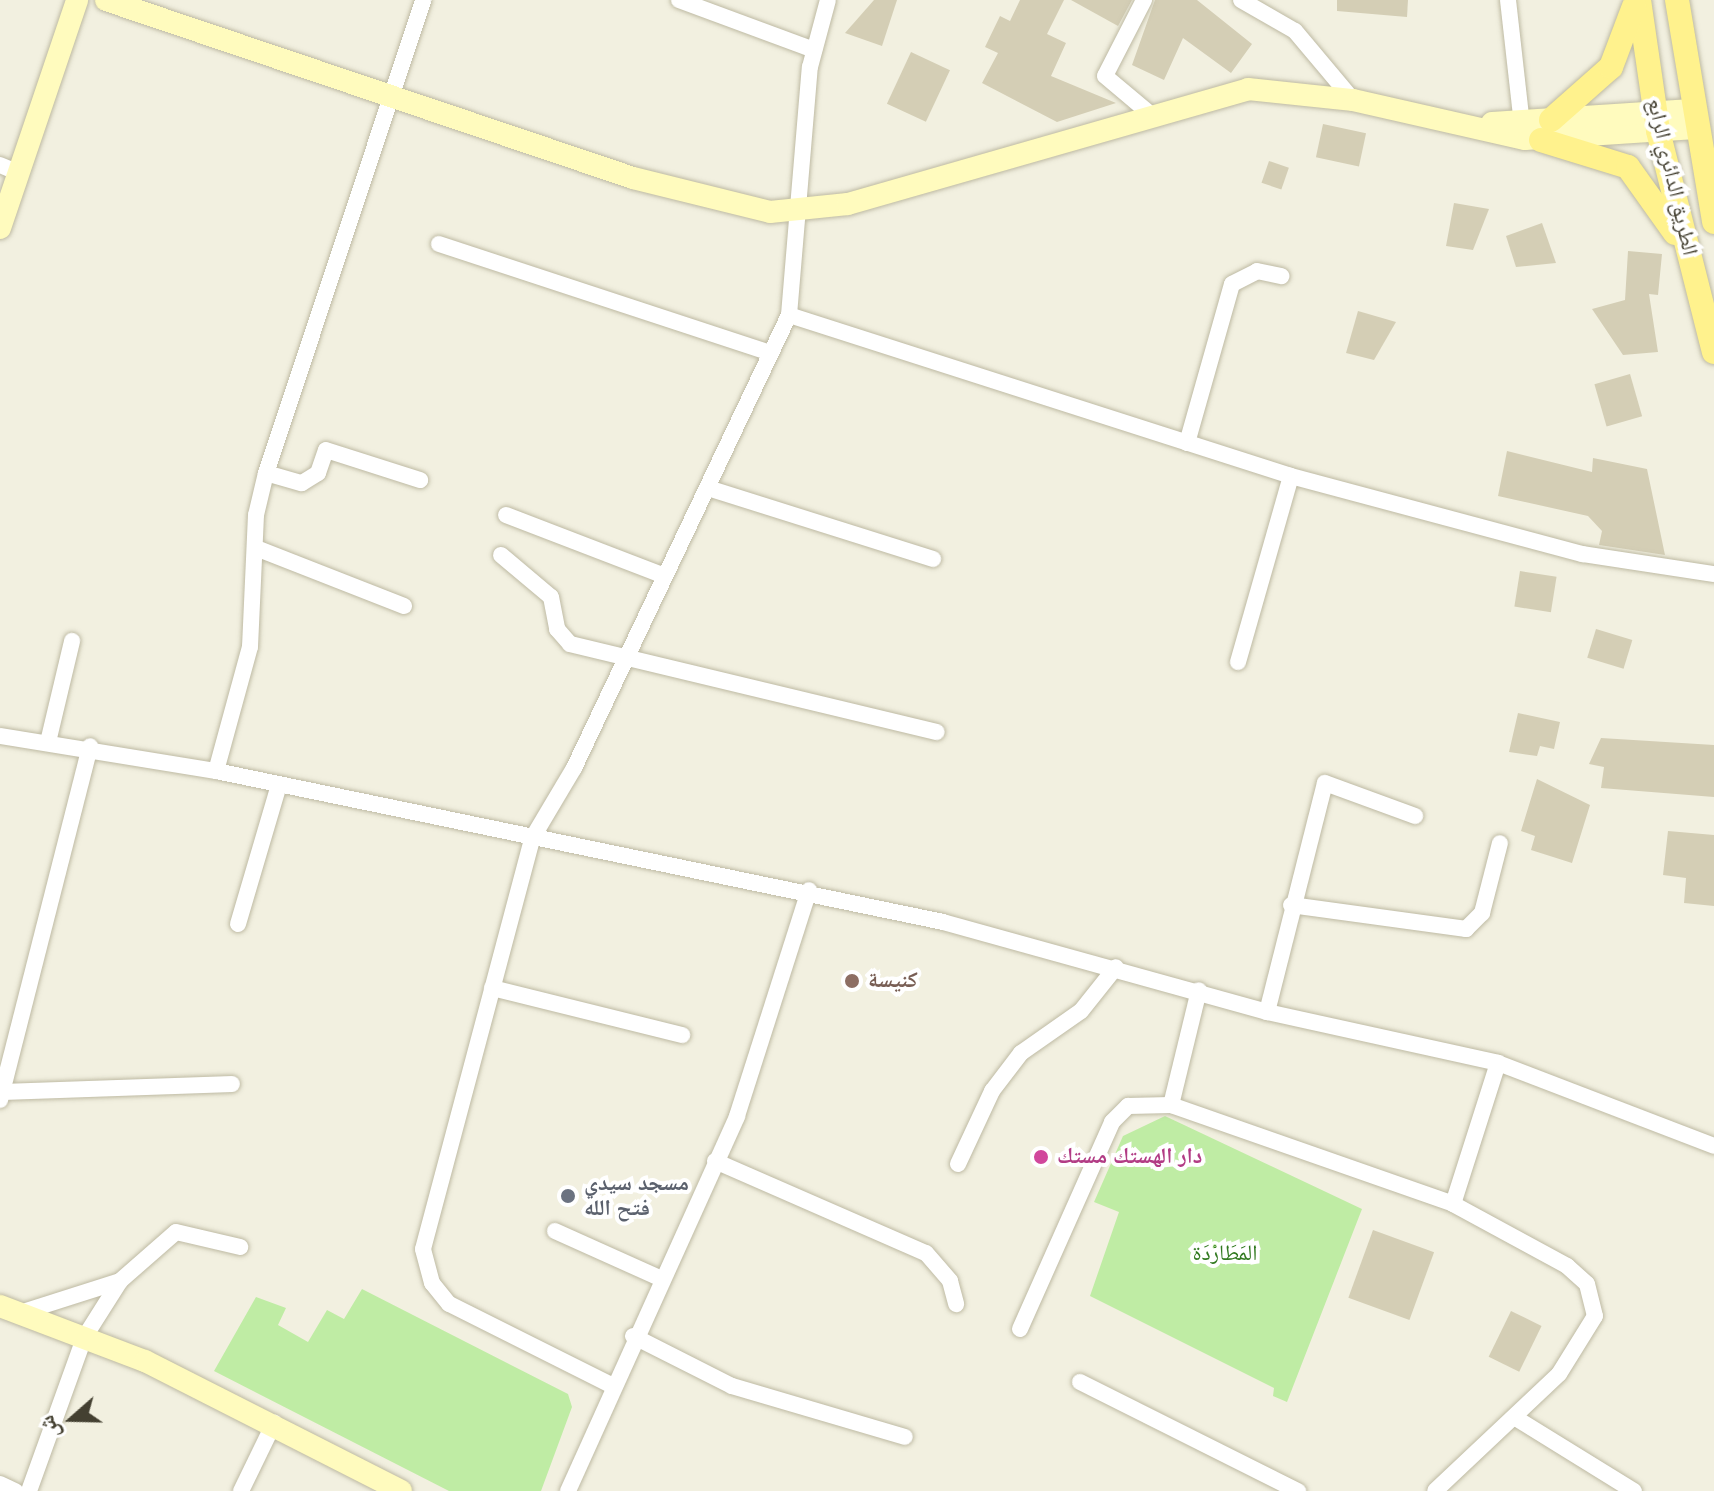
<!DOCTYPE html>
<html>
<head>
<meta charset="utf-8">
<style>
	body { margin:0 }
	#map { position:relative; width:1714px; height:1491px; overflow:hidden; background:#f2f0e0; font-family:"Nunito Sans","Noto Naskh Arabic",sans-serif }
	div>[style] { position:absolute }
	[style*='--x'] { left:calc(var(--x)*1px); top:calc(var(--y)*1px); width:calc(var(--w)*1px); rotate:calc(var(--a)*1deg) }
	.green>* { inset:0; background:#bfeca4 }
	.building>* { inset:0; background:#d4ceb5; transform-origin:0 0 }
	.roads { filter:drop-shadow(0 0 2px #bebaa3) drop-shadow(0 0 2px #bebaa3) }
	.street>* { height:16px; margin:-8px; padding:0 8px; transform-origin:8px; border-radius:8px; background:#fff }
	.secondary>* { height:22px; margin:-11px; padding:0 11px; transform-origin:11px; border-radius:11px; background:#fffbbe }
	.primary>* { height:24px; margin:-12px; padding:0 12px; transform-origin:12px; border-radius:12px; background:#fff28d }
	.dots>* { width:22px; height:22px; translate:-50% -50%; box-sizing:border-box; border:4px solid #fff; border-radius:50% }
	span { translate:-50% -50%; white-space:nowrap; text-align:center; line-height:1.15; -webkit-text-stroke:8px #fff; paint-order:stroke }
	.street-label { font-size:22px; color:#444031 }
	.education-label { font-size:22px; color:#785e54; font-weight:700 }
	.left { translate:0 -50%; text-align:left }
	.hotel-label { font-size:22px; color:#b23c85; font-weight:700 }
	.worship-label { font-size:22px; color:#5b616d; font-weight:700 }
	.park-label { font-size:22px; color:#327a20 }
	.north { position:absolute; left:32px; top:1379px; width:80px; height:80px; -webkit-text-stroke:6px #fff; paint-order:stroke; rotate:250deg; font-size:22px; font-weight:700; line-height:32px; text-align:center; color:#444031 }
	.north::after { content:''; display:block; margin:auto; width:28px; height:36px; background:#444031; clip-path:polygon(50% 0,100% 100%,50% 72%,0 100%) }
</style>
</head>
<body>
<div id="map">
	<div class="green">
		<div style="clip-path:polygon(1165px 1116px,1362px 1209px,1287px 1402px,1273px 1396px,1274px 1388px,1090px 1296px,1119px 1212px,1094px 1202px,1123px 1136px)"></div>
		<div style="clip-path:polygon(362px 1289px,568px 1394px,572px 1407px,541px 1491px,449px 1491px,214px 1371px,256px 1297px,286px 1308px,278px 1325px,308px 1342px,327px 1310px,344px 1319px)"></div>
	</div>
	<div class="building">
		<div style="clip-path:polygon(874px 0,897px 0,882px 46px,845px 33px)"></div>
		<div style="clip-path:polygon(1020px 0,1064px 0,1047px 34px,1066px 43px,1051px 76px,1116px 103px,1057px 122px,982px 83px,998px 53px,985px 47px,1000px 16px,1010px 21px)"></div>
		<div style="clip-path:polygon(1071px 0,1132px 0,1118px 26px)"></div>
		<div style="clip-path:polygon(1155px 0,1197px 0,1252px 44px,1231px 73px,1183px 38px,1164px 80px,1132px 65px)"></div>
		<div style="clip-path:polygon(1337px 0,1408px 0,1407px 17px,1337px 11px)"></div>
		<div style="left:911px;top:52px;width:43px;height:57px;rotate:25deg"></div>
		<div style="left:1323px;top:124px;width:44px;height:34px;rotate:12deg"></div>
		<div style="left:1269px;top:161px;width:21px;height:23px;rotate:19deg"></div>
		<div style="clip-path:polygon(1454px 203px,1489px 209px,1473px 250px,1446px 246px)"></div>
		<div style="clip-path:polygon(1542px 223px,1556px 263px,1516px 267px,1506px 236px)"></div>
		<div style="clip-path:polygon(1628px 251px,1662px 254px,1658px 295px,1649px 294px,1658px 352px,1623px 355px,1592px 309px,1625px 300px)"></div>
		<div style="clip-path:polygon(1358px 311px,1396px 322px,1374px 360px,1346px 353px)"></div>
		<div style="left:1630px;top:374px;width:44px;height:37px;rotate:74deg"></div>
		<div style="clip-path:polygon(1507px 451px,1592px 472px,1593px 458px,1647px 469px,1665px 555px,1599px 545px,1602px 531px,1588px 516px,1498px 496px)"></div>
		<div style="left:1520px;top:571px;width:37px;height:36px;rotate:9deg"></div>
		<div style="left:1596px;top:629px;width:38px;height:30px;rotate:17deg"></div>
		<div style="clip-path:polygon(1518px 713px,1560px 722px,1554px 749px,1540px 746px,1537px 756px,1509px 752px)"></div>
		<div style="clip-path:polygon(1601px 738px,1714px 745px,1714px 797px,1601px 788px,1604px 767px,1589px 764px)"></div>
		<div style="clip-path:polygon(1537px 779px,1590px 805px,1572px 863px,1531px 850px,1535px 836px,1521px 831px)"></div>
		<div style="clip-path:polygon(1668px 831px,1714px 835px,1714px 906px,1684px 903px,1686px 878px,1663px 875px)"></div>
		<div style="left:1373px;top:1230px;width:65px;height:72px;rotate:20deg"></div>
		<div style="left:1511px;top:1311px;width:34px;height:51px;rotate:26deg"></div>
	</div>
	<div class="roads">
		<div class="street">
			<div style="--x:679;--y:0;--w:144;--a:20.3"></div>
			<div style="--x:1144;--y:0;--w:85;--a:117.2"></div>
			<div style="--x:1105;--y:76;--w:57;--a:40.1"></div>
			<div style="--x:1241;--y:0;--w:62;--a:29.9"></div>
			<div style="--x:1295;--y:31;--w:90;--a:50"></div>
			<div style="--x:1508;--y:0;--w:125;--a:83.6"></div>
			<div style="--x:0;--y:165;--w:21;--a:23"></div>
			<div style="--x:439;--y:244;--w:349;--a:18.2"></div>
			<div style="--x:789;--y:315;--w:527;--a:17.78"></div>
			<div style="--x:1291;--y:476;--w:302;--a:15"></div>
			<div style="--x:1583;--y:554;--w:133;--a:8.7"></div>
			<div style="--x:1187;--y:443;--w:165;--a:-74.2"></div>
			<div style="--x:1232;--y:284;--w:28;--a:-27"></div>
			<div style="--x:1257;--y:271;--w:25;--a:12"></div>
			<div style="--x:266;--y:473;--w:37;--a:16"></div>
			<div style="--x:302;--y:483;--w:19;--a:-32"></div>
			<div style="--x:318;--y:473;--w:24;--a:-71"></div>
			<div style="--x:326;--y:450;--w:99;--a:17.7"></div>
			<div style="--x:708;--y:488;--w:236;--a:17.5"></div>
			<div style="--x:506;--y:515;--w:170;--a:21"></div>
			<div style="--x:256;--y:548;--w:159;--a:21.4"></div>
			<div style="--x:501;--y:555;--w:65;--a:40"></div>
			<div style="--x:551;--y:597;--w:33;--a:79"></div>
			<div style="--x:557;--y:629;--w:20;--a:49"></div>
			<div style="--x:570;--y:644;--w:377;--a:13.5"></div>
			<div style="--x:1238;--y:662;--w:193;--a:-74.1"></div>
			<div style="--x:0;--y:736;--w:219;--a:9.2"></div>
			<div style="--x:216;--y:771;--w:743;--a:11.73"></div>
			<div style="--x:943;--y:922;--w:336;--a:15.5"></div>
			<div style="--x:1267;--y:1012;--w:237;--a:12.4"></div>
			<div style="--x:1498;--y:1063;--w:231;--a:21"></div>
			<div style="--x:48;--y:742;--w:104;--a:-76.6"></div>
			<div style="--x:216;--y:771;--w:129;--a:-74.7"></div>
			<div style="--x:250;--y:647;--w:132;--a:-87.4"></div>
			<div style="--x:256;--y:515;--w:43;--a:-76.6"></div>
			<div style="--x:266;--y:473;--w:498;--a:-71.6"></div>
			<div style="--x:1291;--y:905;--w:177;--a:7.8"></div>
			<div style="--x:1466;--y:929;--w:23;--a:-45"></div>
			<div style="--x:1482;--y:913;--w:72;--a:-75.6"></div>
			<div style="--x:238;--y:924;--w:145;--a:-73.6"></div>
			<div style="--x:492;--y:988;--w:196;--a:13.9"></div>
			<div style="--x:1267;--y:1012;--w:236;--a:-75.8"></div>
			<div style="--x:1325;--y:783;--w:96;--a:20.1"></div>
			<div style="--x:3;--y:1092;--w:229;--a:-2"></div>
			<div style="--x:0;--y:1100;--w:365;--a:-75.7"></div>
			<div style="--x:1171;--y:1105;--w:118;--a:-76.3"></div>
			<div style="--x:715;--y:1161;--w:230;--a:23.6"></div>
			<div style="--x:926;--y:1253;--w:37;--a:49"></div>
			<div style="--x:950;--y:1281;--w:24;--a:75"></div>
			<div style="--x:958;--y:1164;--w:81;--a:-65"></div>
			<div style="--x:992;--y:1091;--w:48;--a:-52.7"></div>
			<div style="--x:1021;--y:1053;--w:73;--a:-35"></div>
			<div style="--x:1081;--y:1011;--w:56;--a:-51.5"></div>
			<div style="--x:1453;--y:1204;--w:148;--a:-72.3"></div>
			<div style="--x:555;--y:1231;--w:117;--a:24.2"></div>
			<div style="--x:20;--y:1313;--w:105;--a:-17.7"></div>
			<div style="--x:1020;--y:1329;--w:227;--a:-66"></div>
			<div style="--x:1112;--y:1122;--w:23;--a:-45"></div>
			<div style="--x:1128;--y:1106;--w:43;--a:-1.3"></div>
			<div style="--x:1171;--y:1105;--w:299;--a:19.3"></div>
			<div style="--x:1453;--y:1204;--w:130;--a:28.5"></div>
			<div style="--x:1567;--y:1266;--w:27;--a:42"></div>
			<div style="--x:1587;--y:1284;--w:33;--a:76"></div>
			<div style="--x:1595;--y:1316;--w:68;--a:121.8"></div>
			<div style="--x:1559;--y:1374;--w:170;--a:136.7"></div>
			<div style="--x:633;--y:1336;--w:111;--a:26.8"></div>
			<div style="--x:732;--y:1386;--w:180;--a:16.4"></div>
			<div style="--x:1080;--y:1382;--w:244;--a:26.6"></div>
			<div style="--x:611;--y:1385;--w:181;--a:-153.4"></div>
			<div style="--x:449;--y:1304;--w:27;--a:-129"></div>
			<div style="--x:432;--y:1283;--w:35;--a:-105"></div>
			<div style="--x:423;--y:1249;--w:426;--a:-75.1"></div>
			<div style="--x:533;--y:837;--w:80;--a:-59.3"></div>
			<div style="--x:574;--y:768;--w:501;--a:-64.61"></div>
			<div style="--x:789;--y:315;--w:249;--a:-85.2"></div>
			<div style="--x:810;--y:67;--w:69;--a:-75"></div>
			<div style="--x:1514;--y:1417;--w:141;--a:31.7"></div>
			<div style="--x:0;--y:1484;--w:17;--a:25"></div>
			<div style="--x:29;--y:1491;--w:163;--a:-70.2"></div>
			<div style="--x:84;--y:1338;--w:67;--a:-57.7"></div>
			<div style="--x:120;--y:1281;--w:74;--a:-41.2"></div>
			<div style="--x:176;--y:1232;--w:66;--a:13.2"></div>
			<div style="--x:241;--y:1491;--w:76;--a:-64.1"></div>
			<div style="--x:568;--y:1491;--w:411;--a:-65.7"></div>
			<div style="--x:737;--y:1116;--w:237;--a:-72.3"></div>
		</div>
		<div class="secondary">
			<div style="--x:106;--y:0;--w:556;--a:18.66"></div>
			<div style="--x:633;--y:178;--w:141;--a:13.9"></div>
			<div style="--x:770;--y:212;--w:78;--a:-5.9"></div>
			<div style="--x:848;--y:204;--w:416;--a:-16"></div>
			<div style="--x:1248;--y:89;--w:106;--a:6"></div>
			<div style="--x:1353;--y:100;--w:176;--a:12.8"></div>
			<div style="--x:1525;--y:139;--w:171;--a:-3.7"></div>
			<div style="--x:1492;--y:123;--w:200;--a:-3.7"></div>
			<div style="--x:0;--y:228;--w:241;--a:-71.3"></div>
			<div style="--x:0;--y:1306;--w:155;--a:20.8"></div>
			<div style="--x:145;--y:1361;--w:287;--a:26.9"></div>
		</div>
		<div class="primary">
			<div style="--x:1639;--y:0;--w:132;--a:81.7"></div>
			<div style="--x:1658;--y:131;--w:228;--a:75.8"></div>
			<div style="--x:1677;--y:0;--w:225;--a:80.5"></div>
			<div style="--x:1551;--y:120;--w:80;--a:-41.5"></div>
			<div style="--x:1611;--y:67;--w:65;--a:-69.3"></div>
			<div style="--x:1541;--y:140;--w:91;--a:17.2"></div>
			<div style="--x:1628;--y:167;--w:81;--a:54.5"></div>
		</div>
	</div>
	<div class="dots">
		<div style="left:852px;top:981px;background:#8d6e63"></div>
		<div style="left:1041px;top:1157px;background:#d1479c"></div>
		<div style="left:568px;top:1196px;background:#6b7280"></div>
	</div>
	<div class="street-label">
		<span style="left:1672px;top:177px;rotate:77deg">الطريق الدائري الرابع</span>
	</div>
	<div class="education-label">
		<span class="left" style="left:868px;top:981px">كنيسة</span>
	</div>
	<div class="hotel-label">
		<span class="left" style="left:1057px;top:1157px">دار الهستك مستك</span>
	</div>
	<div class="worship-label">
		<span class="left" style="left:584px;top:1196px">مسجد سيدي<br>فتح الله</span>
	</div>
	<div class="park-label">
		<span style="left:1225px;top:1254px">المَطَارْدَة</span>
	</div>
	<div class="north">ش</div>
</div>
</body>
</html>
